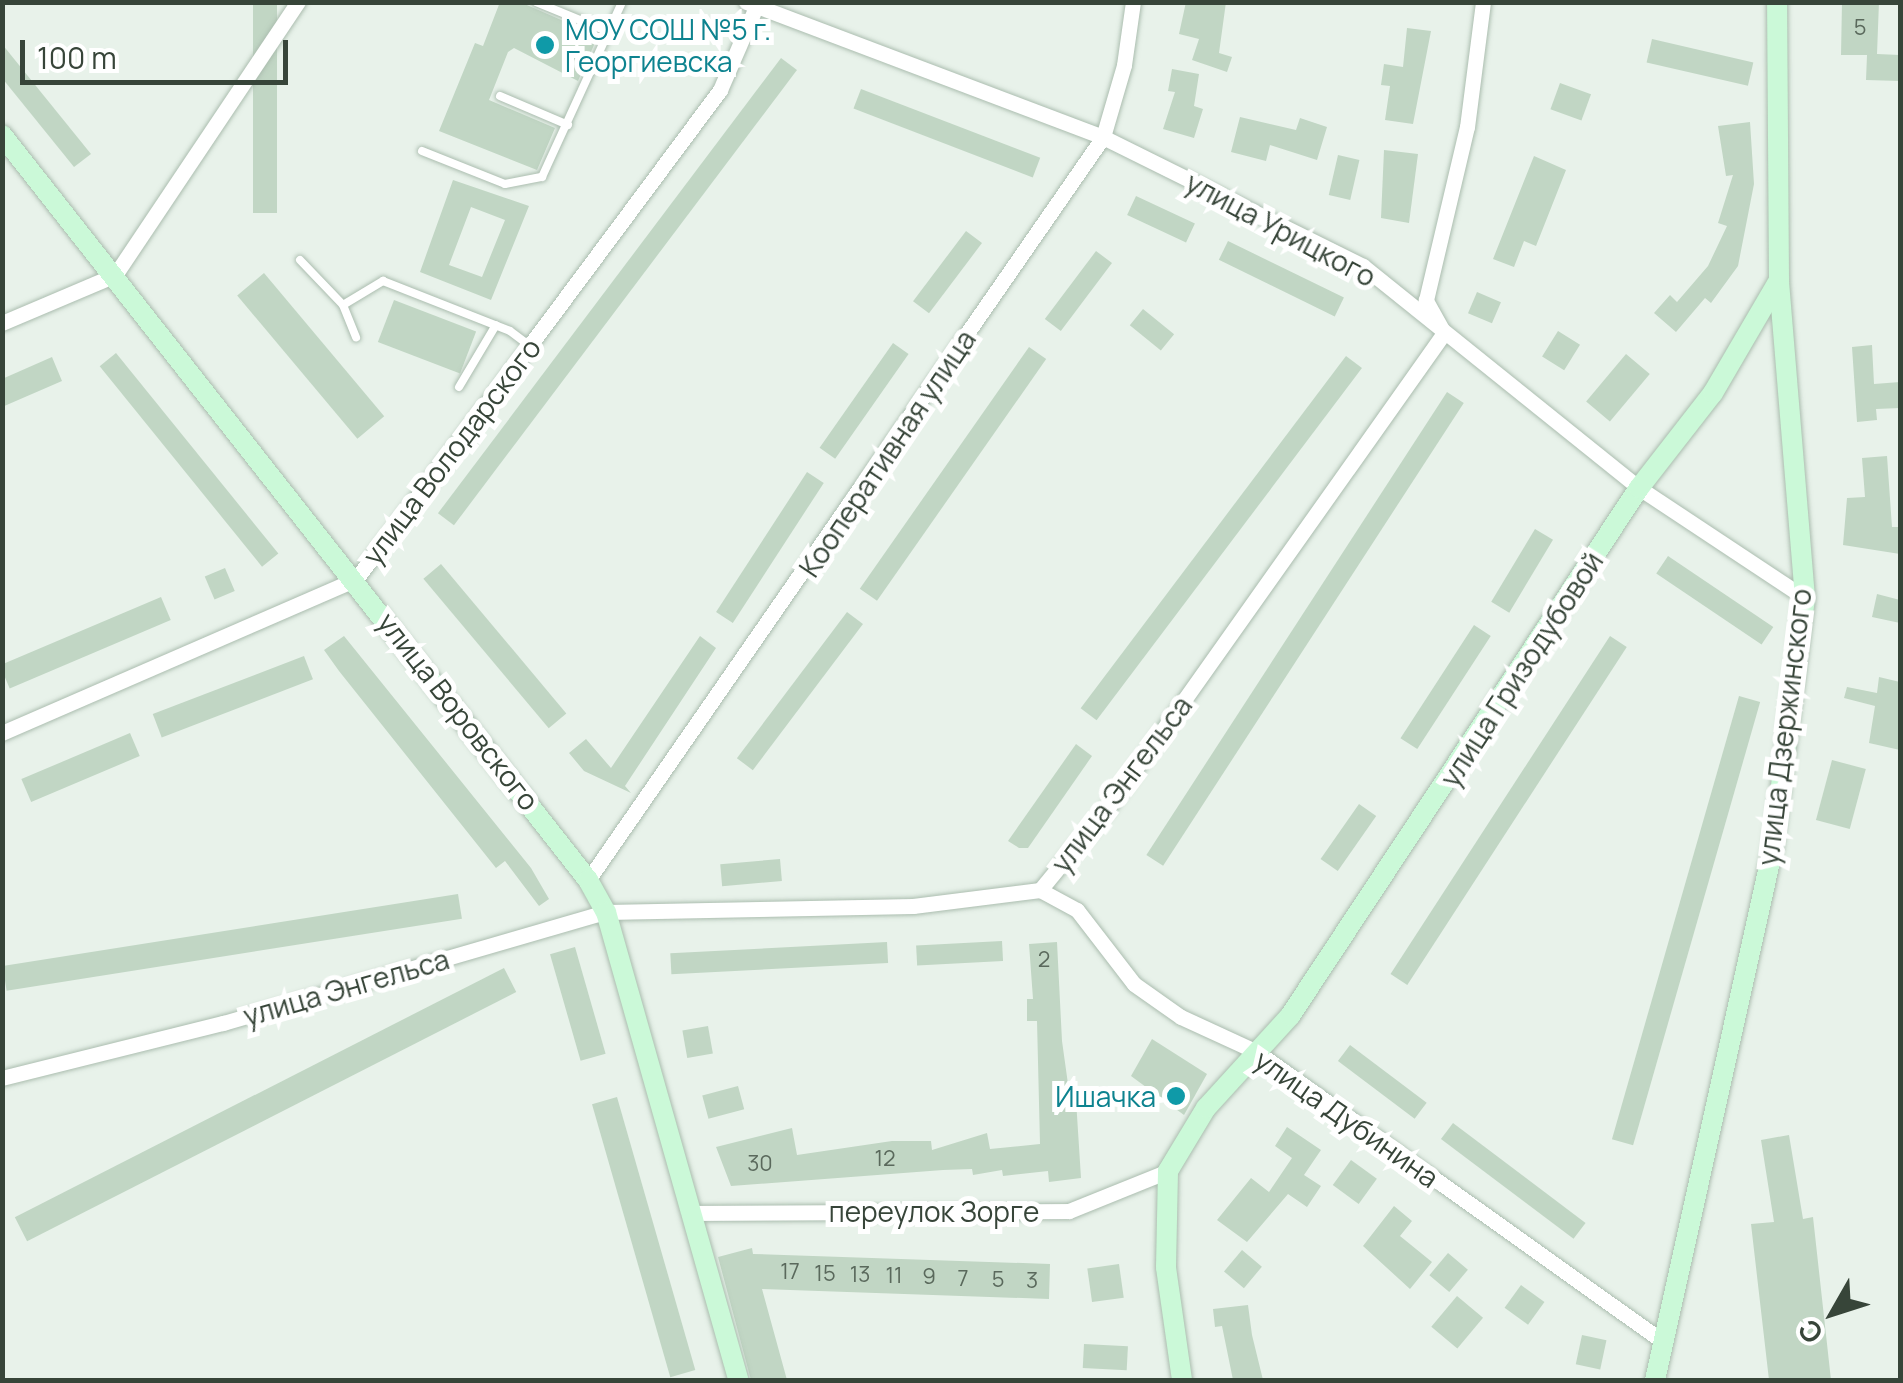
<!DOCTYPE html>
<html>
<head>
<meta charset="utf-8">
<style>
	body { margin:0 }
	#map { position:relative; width:1903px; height:1383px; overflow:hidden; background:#e8f2ea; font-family:Manrope,sans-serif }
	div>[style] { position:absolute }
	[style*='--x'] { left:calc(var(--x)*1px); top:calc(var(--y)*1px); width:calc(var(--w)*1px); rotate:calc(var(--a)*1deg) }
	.building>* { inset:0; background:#c1d6c4; transform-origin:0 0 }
	.roads { filter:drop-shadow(0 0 2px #abbdaf) drop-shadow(0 0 2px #abbdaf) }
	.lane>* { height:8px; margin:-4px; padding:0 4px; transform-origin:4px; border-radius:4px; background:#fff }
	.street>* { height:15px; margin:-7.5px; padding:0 7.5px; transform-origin:7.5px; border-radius:7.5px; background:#fff }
	.secondary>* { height:20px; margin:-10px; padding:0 10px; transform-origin:10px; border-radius:10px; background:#cbf9d8 }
	.dots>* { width:28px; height:28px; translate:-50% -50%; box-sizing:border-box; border:5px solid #fff; border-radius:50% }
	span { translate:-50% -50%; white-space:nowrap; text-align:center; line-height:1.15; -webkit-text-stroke:10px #fff; paint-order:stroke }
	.number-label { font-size:22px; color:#5a695c }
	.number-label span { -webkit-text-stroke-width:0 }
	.culture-label { font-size:28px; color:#0d838f }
	.left { translate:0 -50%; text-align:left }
	.right { translate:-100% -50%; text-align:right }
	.street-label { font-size:28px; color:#374539 }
	.frame { position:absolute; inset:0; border:5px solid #374539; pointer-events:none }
	.north { position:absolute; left:1783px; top:1263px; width:100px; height:100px; -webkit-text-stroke:8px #fff; paint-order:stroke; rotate:231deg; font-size:28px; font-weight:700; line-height:40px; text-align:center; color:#374539 }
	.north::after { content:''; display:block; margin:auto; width:35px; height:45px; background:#374539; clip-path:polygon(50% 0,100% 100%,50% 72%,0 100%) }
	.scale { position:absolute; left:20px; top:40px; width:268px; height:45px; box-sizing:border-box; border:5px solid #374539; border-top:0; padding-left:12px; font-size:30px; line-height:35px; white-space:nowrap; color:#374539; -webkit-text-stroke:8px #fff; paint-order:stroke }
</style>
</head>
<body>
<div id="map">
	<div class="building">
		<div style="left:253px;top:2px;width:24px;height:211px"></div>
		<div style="clip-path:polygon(500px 2px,520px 2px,598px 36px,578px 81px,514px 48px,508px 52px,489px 100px,555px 128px,537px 170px,439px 131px,475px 43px,483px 46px)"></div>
		<div style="clip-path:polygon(1186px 2px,1226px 2px,1219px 53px,1232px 57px,1227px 72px,1192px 60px,1199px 39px,1179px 34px)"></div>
		<div style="clip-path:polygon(1842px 2px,1879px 2px,1877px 54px,1900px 55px,1900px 81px,1866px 80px,1867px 55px,1841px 55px)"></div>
		<div style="clip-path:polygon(1407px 28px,1431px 31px,1413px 124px,1385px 120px,1390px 86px,1381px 85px,1384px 64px,1403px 67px)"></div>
		<div style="left:1652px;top:39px;width:104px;height:24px;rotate:13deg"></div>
		<div style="clip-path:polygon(2px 44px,91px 154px,74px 167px,2px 78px)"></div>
		<div style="left:781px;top:58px;width:20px;height:570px;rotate:37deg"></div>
		<div style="clip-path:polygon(1172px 69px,1199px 74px,1194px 106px,1203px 109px,1194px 138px,1163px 129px,1175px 92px,1168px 91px)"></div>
		<div style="left:1560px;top:83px;width:33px;height:28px;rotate:20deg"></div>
		<div style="left:861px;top:89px;width:192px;height:21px;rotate:21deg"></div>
		<div style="clip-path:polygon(1240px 117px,1296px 130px,1300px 118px,1327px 127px,1317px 160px,1270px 145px,1266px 161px,1231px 152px)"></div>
		<div style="clip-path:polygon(1750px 122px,1754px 184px,1738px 266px,1711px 303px,1705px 298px,1676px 332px,1654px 313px,1670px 295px,1677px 302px,1708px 266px,1727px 226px,1718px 223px,1733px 175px,1726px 176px,1718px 126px)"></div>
		<div style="clip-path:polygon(1384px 150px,1418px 154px,1409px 223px,1381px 218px)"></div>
		<div style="left:1338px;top:155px;width:22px;height:41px;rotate:13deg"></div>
		<div style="clip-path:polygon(1534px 156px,1566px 170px,1536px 246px,1524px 241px,1514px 267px,1493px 259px)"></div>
		<div style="clip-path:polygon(evenodd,453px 180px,529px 206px,491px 300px,420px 272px,453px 180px,471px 207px,505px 220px,482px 277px,449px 265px,471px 207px)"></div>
		<div style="left:1136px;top:196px;width:65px;height:21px;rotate:25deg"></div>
		<div style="left:966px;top:231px;width:20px;height:88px;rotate:37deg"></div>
		<div style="left:1228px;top:241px;width:129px;height:21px;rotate:26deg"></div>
		<div style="left:1096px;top:251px;width:20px;height:85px;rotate:37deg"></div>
		<div style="left:264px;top:273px;width:187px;height:35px;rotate:50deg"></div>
		<div style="left:1477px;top:292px;width:26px;height:23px;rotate:23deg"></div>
		<div style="left:394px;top:300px;width:88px;height:45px;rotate:21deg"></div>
		<div style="left:1143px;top:309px;width:40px;height:21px;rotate:39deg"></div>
		<div style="left:1558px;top:331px;width:26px;height:30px;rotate:32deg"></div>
		<div style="left:893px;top:343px;width:19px;height:128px;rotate:35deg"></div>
		<div style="clip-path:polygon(1872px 345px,1874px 384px,1900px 382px,1900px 408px,1876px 409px,1877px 420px,1857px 422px,1852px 347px)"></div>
		<div style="left:1029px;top:347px;width:21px;height:295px;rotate:35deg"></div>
		<div style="left:116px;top:353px;width:258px;height:21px;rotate:51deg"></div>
		<div style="left:1626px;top:354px;width:31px;height:62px;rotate:40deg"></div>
		<div style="left:1346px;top:356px;width:20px;height:441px;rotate:37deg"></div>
		<div style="clip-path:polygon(52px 357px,62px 381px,2px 407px,2px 379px)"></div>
		<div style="left:1447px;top:392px;width:20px;height:552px;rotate:33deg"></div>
		<div style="clip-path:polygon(1887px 456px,1892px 527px,1900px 527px,1900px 554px,1843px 545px,1847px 498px,1865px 497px,1862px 458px)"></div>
		<div style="left:807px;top:472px;width:20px;height:167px;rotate:33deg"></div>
		<div style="left:1535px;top:529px;width:21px;height:85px;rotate:31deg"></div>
		<div style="left:1668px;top:556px;width:127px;height:21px;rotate:34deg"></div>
		<div style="left:441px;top:564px;width:195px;height:23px;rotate:50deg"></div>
		<div style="left:225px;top:568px;width:25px;height:22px;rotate:67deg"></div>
		<div style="clip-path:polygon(1877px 594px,1900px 600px,1900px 623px,1872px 617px)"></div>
		<div style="left:161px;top:597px;width:25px;height:175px;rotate:67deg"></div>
		<div style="left:847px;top:612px;width:20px;height:183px;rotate:37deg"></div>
		<div style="left:1474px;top:625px;width:20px;height:135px;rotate:33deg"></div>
		<div style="clip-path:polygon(344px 636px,531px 868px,549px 899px,539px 906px,505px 861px,496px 868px,339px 671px,324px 650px)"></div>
		<div style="clip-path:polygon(700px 636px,716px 648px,625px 786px,631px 793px,584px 771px,569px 753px,586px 739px,611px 768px)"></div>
		<div style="left:1610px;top:636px;width:20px;height:403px;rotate:33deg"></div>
		<div style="left:304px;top:656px;width:25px;height:162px;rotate:69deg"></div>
		<div style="clip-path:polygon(1879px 677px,1900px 682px,1900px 750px,1869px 743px,1875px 706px,1844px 698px,1847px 687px,1877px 693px)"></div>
		<div style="left:1739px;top:696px;width:22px;height:461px;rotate:16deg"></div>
		<div style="left:130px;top:733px;width:25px;height:118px;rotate:67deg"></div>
		<div style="clip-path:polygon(1076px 744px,1092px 756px,1028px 848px,1019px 848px,1008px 841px)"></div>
		<div style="left:1832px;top:760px;width:35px;height:62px;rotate:15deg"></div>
		<div style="left:1359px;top:804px;width:21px;height:67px;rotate:35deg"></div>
		<div style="left:780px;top:859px;width:22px;height:60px;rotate:85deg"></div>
		<div style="left:458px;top:894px;width:25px;height:461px;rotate:81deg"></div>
		<div style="left:1002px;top:941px;width:20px;height:86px;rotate:87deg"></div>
		<div style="left:887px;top:942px;width:21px;height:217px;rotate:87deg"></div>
		<div style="clip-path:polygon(1057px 942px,1062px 1041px,1068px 1084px,1075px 1084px,1081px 1178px,1049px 1182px,1048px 1171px,1003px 1176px,1002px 1170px,973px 1175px,972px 1169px,943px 1170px,731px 1186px,716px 1147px,792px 1128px,797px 1155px,892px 1141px,931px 1141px,932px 1150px,987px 1133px,990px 1149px,1040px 1144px,1037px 1021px,1027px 1021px,1027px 999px,1033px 999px,1029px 944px)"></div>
		<div style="left:575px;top:947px;width:111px;height:26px;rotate:74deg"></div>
		<div style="left:504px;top:968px;width:27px;height:549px;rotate:63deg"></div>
		<div style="left:708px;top:1026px;width:28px;height:26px;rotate:80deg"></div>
		<div style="clip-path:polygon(1152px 1039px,1207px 1074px,1184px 1115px,1131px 1076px)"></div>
		<div style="left:1350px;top:1045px;width:96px;height:20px;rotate:37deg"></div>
		<div style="left:738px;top:1086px;width:24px;height:37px;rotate:75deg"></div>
		<div style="left:617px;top:1097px;width:284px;height:26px;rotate:74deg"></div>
		<div style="left:1453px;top:1123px;width:166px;height:20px;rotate:37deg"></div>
		<div style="clip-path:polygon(1287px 1127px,1321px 1150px,1304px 1175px,1321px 1186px,1307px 1207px,1288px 1194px,1247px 1242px,1217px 1220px,1251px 1178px,1269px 1192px,1292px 1158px,1275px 1146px)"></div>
		<div style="clip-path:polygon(1789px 1135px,1803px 1219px,1813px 1217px,1831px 1380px,1769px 1380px,1751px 1224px,1774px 1222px,1761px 1140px)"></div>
		<div style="left:1351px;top:1160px;width:32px;height:31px;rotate:36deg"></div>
		<div style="clip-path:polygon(1394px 1206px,1412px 1221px,1400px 1236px,1432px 1262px,1410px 1289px,1363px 1246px)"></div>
		<div style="clip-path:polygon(752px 1248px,753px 1254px,1050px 1264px,1049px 1299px,762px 1289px,787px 1380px,751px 1380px,718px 1257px)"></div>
		<div style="left:1242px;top:1250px;width:26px;height:28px;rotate:40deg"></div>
		<div style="left:1448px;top:1253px;width:26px;height:29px;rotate:40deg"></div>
		<div style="left:1119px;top:1264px;width:34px;height:32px;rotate:82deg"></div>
		<div style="left:1521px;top:1285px;width:29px;height:28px;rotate:36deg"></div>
		<div style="left:1457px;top:1296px;width:34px;height:40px;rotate:40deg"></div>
		<div style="clip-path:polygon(1248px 1305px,1252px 1335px,1263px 1380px,1233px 1380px,1222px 1326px,1215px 1327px,1213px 1309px)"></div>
		<div style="left:1582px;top:1335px;width:25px;height:30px;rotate:12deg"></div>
		<div style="left:1084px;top:1344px;width:44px;height:24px;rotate:3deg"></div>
	</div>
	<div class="roads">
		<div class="lane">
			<div style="--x:536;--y:2;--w:79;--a:22.3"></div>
			<div style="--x:500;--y:96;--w:74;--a:23.1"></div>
			<div style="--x:422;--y:151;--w:89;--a:21.7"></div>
			<div style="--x:505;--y:184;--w:38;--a:-11"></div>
			<div style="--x:542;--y:177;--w:192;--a:-65.4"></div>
			<div style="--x:300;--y:260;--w:62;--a:46.3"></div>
			<div style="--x:343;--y:305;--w:47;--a:-31"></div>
			<div style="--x:383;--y:281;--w:136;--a:21.5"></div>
			<div style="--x:510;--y:331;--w:25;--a:37"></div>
			<div style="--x:343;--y:305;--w:35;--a:68"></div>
			<div style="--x:459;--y:387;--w:72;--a:-59.2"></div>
		</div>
		<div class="street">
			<div style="--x:746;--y:2;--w:382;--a:20.7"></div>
			<div style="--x:1103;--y:137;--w:290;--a:26.4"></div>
			<div style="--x:1363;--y:266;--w:354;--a:38.8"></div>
			<div style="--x:1639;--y:488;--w:199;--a:33.5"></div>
			<div style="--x:2;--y:323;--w:123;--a:-23"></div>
			<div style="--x:115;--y:275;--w:329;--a:-56.2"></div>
			<div style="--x:2;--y:733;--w:386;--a:-23.5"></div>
			<div style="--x:356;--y:579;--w:610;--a:-53.34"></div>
			<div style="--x:720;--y:90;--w:96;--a:-66.6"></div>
			<div style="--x:588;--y:880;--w:904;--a:-55.27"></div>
			<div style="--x:1103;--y:137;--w:75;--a:-73.7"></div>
			<div style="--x:1124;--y:65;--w:64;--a:-81.9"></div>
			<div style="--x:1040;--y:890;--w:42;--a:28.4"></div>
			<div style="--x:1077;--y:910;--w:93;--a:52.4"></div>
			<div style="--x:1134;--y:984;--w:57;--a:35.1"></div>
			<div style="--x:1181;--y:1017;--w:84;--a:24.7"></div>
			<div style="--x:1257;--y:1052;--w:499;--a:35.5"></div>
			<div style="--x:2;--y:1078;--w:228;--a:-14"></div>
			<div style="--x:223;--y:1023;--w:399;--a:-16.2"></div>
			<div style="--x:606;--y:912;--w:307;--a:-1.1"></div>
			<div style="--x:913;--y:906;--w:128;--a:-7.2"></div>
			<div style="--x:1040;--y:890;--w:109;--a:-50.6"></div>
			<div style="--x:1109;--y:806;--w:580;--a:-54.69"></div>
			<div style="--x:1444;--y:333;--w:38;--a:-119"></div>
			<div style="--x:1426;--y:300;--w:178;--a:-76.7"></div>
			<div style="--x:1467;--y:127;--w:126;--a:-82.7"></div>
			<div style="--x:693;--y:1213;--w:376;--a:-0.3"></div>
			<div style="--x:1069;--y:1211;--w:107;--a:-22"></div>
		</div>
		<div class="secondary">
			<div style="--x:2;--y:135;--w:948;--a:51.81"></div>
			<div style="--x:588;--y:880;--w:37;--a:61"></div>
			<div style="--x:606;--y:912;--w:486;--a:74.2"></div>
			<div style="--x:1182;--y:1380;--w:114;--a:-98.1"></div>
			<div style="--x:1166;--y:1267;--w:96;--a:-88.8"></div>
			<div style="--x:1168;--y:1171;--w:74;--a:-58.9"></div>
			<div style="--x:1206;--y:1108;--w:125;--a:-47.6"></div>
			<div style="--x:1290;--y:1016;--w:633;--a:-56.54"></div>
			<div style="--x:1639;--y:488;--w:120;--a:-52.1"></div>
			<div style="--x:1713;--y:393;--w:131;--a:-59.7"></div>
			<div style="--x:1655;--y:1380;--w:545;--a:-77.49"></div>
			<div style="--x:1773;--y:848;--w:252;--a:-82.7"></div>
			<div style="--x:1805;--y:598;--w:319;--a:-94.7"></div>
			<div style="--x:1779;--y:280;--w:278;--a:-90.4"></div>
		</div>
	</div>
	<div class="dots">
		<div style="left:545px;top:45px;background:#0f9aa8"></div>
		<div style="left:1176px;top:1096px;background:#0f9aa8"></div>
	</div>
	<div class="number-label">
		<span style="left:1860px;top:28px">5</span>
		<span style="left:1044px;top:960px">2</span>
		<span style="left:885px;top:1159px">12</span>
		<span style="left:760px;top:1164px">30</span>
		<span style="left:790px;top:1272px">17</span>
		<span style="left:825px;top:1274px">15</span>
		<span style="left:860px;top:1275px">13</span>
		<span style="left:894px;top:1276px">11</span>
		<span style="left:929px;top:1277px">9</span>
		<span style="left:963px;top:1279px">7</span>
		<span style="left:998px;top:1280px">5</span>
		<span style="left:1032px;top:1281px">3</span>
	</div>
	<div class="culture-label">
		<span class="left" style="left:565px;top:45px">МОУ СОШ №5 г.<br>Георгиевска</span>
		<span class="right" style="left:1156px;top:1096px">Ишачка</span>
	</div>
	<div class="street-label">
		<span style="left:1281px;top:229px;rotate:28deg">улица Урицкого</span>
		<span style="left:451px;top:451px;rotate:-53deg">улица Володарского</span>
		<span style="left:887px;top:453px;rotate:-56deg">Кооперативная улица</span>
		<span style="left:1521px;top:669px;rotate:-57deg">улица Гризодубовой</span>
		<span style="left:459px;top:711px;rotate:52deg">улица Воровского</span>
		<span style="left:1784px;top:727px;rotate:-83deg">улица Дзержинского</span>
		<span style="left:1121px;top:784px;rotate:-53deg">улица Энгельса</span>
		<span style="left:346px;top:987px;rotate:-16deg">улица Энгельса</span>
		<span style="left:1347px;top:1118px;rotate:35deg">улица Дубинина</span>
		<span style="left:934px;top:1211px">переулок Зорге</span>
	</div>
	<div class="frame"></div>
	<div class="north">С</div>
	<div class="scale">100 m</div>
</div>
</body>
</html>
